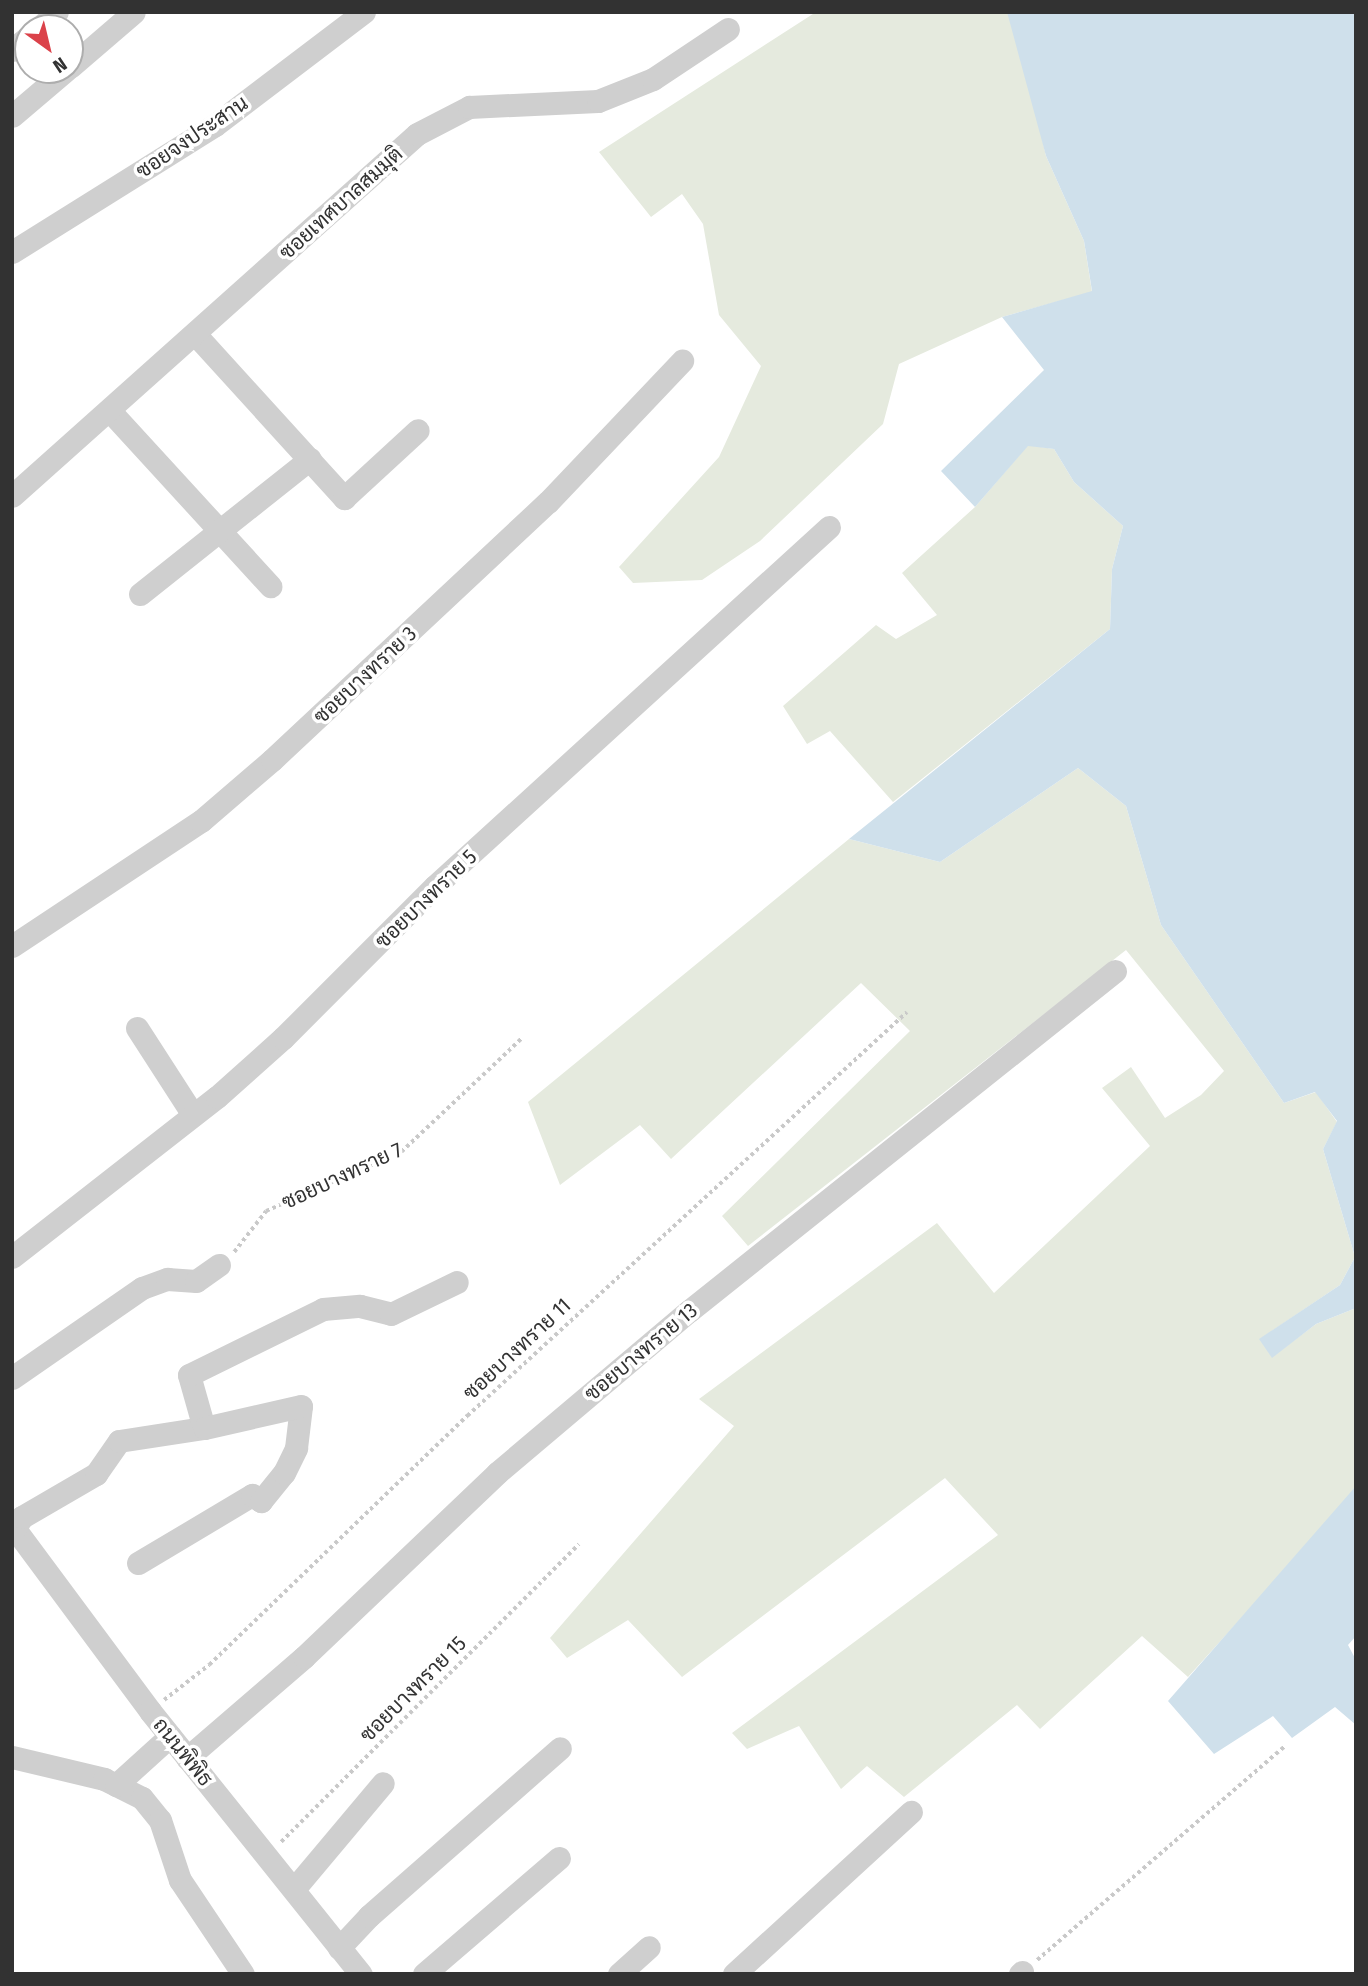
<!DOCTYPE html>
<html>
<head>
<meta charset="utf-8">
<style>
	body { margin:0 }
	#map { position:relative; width:1368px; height:1986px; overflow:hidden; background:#fff; font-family:"Fira Sans Condensed",Sarabun,sans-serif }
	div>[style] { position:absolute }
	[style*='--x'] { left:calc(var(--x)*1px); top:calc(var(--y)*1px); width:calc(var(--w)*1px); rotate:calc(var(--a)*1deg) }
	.green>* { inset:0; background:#e5eade }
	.water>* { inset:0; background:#cfe0eb }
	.path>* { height:3.5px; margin-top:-1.75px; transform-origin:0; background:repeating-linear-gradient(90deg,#c9c9c9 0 3.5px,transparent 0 7px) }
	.minor>* { height:23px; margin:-11.5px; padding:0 11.5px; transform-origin:11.5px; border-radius:11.5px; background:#cfcfcf }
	span { translate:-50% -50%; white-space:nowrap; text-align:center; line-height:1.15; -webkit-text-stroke:7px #fff; paint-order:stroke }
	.street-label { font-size:21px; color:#323232 }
	.frame { position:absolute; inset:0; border:14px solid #323232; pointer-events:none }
	.north { position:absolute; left:14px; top:14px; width:70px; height:70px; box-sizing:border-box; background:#fff; border:2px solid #adadad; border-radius:50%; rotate:146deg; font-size:19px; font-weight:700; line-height:28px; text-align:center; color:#323232 }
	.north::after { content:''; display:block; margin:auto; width:24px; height:32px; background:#db424a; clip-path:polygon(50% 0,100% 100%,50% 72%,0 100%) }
</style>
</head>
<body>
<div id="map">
	<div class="green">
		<div style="clip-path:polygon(816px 12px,1013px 12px,1046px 156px,1084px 241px,1092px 292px,1002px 317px,899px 364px,883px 424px,760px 541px,702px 580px,633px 583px,619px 567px,719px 457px,761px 366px,719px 315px,703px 224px,682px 194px,651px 217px,599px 152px)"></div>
		<div style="clip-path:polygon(1028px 445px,1054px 449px,1074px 482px,1123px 526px,1112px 569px,1110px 629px,893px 802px,830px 731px,807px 744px,783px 706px,876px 625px,896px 639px,937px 615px,902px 573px,975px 507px)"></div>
		<div style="clip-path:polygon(1078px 768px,1126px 806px,1161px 925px,1284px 1103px,1316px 1092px,1337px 1122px,1323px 1149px,1355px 1257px,1340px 1285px,1260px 1339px,1272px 1357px,1316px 1324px,1356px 1308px,1356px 1491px,1188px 1677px,1142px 1636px,1040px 1729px,1017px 1705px,904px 1797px,867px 1766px,841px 1789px,799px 1726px,747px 1749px,732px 1733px,998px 1535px,945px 1478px,682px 1677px,628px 1620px,567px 1658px,550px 1638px,734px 1426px,699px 1399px,937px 1223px,994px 1293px,1150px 1146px,1102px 1088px,1131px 1067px,1165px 1118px,1201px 1095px,1224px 1071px,1126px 950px,748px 1246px,722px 1216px,910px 1031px,861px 983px,671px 1159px,640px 1125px,560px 1185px,528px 1102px,849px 839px,940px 862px)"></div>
	</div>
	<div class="water">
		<div style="clip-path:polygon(1007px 12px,1356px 12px,1356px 1308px,1316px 1324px,1272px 1358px,1259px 1339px,1340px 1285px,1355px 1257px,1323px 1149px,1337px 1121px,1315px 1092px,1284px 1103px,1161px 925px,1126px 806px,1078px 768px,940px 862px,849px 839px,1110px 629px,1112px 569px,1123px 526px,1074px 482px,1054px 449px,1028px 446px,975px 507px,941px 471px,1044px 370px,1002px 317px,1092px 291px,1084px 241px,1046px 156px)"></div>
		<div style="clip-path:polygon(1356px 1486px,1356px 1636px,1348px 1645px,1356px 1660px,1356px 1725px,1335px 1707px,1292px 1738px,1273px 1716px,1214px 1754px,1168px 1701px)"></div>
	</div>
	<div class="path">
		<div style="--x:234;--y:1252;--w:52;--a:-52"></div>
		<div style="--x:266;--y:1211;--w:147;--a:-23.6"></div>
		<div style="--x:401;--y:1152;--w:165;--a:-43.3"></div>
		<div style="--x:164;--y:1700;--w:57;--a:-37.9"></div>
		<div style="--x:209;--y:1665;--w:359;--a:-44"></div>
		<div style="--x:467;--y:1416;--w:597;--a:-42.56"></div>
		<div style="--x:281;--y:1842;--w:421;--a:-45"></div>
		<div style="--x:1037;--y:1960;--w:326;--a:-40.8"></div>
	</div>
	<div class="minor">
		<div style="--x:39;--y:28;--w:24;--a:-42"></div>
		<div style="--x:12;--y:50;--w:21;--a:-39"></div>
		<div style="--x:70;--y:67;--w:84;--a:-40.7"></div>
		<div style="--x:12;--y:116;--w:71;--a:-40.4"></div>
		<div style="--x:12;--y:252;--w:239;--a:-32"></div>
		<div style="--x:215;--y:125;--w:187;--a:-37.2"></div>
		<div style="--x:195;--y:334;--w:222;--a:47.7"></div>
		<div style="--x:344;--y:498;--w:100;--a:-42.6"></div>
		<div style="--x:109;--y:410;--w:239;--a:47.5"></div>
		<div style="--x:12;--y:496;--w:543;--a:-41.79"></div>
		<div style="--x:417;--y:134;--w:59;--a:-27.4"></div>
		<div style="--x:469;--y:107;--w:129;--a:-2.7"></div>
		<div style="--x:598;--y:101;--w:59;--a:-21.8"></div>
		<div style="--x:653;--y:79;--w:90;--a:-33.7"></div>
		<div style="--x:140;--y:594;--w:217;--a:-38.5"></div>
		<div style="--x:12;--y:946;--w:227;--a:-33.5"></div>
		<div style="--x:201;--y:821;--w:94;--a:-40.7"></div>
		<div style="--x:272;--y:760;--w:378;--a:-43.1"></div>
		<div style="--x:548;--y:502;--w:195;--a:-46.5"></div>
		<div style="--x:137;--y:1028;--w:103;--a:57.2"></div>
		<div style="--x:12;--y:1257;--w:260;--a:-38"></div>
		<div style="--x:217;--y:1097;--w:89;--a:-41.8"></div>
		<div style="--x:283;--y:1038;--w:215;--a:-45"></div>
		<div style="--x:435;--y:886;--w:533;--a:-42.34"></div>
		<div style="--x:12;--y:1378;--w:158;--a:-34.7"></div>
		<div style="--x:142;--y:1288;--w:27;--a:-20"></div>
		<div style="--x:167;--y:1279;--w:29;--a:4"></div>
		<div style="--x:196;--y:1281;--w:28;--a:-35"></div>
		<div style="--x:12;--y:1525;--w:232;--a:53.4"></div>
		<div style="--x:150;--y:1711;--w:337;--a:51.3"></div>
		<div style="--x:15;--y:1528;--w:13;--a:-58"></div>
		<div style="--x:22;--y:1517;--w:86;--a:-30.2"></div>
		<div style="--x:96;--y:1474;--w:40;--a:-55.1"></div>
		<div style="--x:119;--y:1441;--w:86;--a:-8.7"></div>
		<div style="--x:204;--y:1428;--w:55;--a:-105.8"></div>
		<div style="--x:189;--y:1375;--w:149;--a:-26.2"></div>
		<div style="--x:323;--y:1309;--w:37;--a:-5"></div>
		<div style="--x:360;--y:1306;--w:32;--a:14"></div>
		<div style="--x:391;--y:1314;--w:73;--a:-25.9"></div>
		<div style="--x:138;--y:1563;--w:133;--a:-30.8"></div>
		<div style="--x:252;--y:1495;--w:11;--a:34"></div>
		<div style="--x:261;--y:1501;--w:36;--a:-51"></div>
		<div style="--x:284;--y:1473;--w:28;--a:-64"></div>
		<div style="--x:296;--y:1448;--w:42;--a:-83.2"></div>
		<div style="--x:301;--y:1406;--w:99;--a:167.2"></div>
		<div style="--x:12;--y:1757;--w:95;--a:13.4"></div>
		<div style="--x:104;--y:1779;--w:42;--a:26.6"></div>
		<div style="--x:142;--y:1798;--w:28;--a:51"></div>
		<div style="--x:160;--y:1820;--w:63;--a:71.6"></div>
		<div style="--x:180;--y:1880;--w:113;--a:56.2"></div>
		<div style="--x:187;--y:1758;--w:155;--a:-40.8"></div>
		<div style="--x:304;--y:1657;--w:267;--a:-43.6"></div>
		<div style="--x:497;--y:1473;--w:251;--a:-40.2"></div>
		<div style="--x:689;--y:1311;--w:545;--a:-38.59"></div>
		<div style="--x:116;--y:1785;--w:73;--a:-42.2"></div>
		<div style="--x:294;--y:1889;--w:138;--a:-50"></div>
		<div style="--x:339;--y:1948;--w:44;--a:-46.8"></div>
		<div style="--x:369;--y:1916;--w:254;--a:-41.3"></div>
		<div style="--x:424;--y:1974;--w:178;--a:-40.7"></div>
		<div style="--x:619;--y:1974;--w:40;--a:-42"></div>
		<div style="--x:734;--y:1974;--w:240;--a:-42.5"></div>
		<div style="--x:1020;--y:1974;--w:3;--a:-45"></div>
	</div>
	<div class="street-label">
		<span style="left:192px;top:137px;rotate:-34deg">ซอยจงประสาน</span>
		<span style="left:341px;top:203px;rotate:-42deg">ซอยเทศบาลสมมุติ</span>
		<span style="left:365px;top:675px;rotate:-43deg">ซอยบางทราย 3</span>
		<span style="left:426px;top:899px;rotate:-44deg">ซอยบางทราย 5</span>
		<span style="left:342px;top:1176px;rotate:-25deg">ซอยบางทราย 7</span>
		<span style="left:517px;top:1349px;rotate:-43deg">ซอยบางทราย 11</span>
		<span style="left:641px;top:1352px;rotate:-40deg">ซอยบางทราย 13</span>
		<span style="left:413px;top:1689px;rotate:-45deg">ซอยบางทราย 15</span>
		<span style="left:183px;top:1752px;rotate:51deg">ถนนพิพิธ</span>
	</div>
	<div class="frame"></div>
	<div class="north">N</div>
</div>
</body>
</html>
